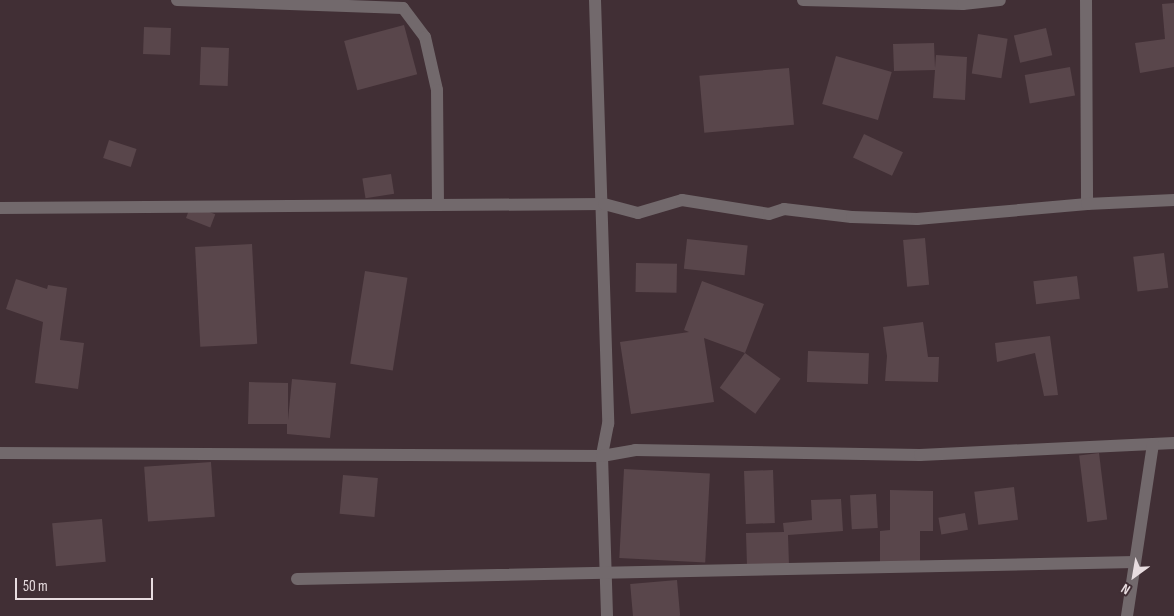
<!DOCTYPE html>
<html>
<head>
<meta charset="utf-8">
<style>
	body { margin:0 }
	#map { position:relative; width:1174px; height:616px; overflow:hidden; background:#412f35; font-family:"Sofia Sans Condensed",sans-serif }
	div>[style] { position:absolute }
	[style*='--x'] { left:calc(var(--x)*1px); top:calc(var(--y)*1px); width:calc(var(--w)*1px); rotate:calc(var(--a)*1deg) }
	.building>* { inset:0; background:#59464b; transform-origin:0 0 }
	.minor>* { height:12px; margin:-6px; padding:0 6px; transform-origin:6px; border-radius:6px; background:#72696c }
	span { translate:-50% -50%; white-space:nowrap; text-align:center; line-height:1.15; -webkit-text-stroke:4px #412f35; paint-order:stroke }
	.north { position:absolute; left:1109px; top:551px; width:50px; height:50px; -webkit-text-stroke:4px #412f35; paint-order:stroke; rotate:212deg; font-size:14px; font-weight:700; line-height:20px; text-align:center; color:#e8dde0 }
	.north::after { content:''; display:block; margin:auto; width:18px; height:22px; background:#e8dde0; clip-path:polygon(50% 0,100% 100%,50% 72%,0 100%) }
	.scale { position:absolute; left:15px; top:578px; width:138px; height:22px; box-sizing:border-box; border:2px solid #e8dde0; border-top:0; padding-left:6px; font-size:15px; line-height:18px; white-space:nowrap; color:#e8dde0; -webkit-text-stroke:4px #412f35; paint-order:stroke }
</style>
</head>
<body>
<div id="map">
	<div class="building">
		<div style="clip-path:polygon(1174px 3px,1174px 67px,1140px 73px,1135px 43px,1165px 39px,1162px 4px)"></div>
		<div style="left:404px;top:25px;width:51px;height:62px;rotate:75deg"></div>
		<div style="left:144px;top:27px;width:27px;height:27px;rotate:2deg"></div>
		<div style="left:1046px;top:28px;width:28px;height:33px;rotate:77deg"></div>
		<div style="left:978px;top:34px;width:30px;height:40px;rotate:9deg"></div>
		<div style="clip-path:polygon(934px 43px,935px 68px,936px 55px,967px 57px,965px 100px,933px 98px,935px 70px,894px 71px,893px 44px)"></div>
		<div style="left:201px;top:47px;width:28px;height:38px;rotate:2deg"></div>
		<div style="left:836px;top:56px;width:58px;height:50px;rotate:16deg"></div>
		<div style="left:1070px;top:67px;width:29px;height:46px;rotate:80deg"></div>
		<div style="left:789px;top:68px;width:57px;height:90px;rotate:85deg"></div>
		<div style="left:864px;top:134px;width:43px;height:26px;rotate:25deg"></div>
		<div style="left:109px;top:140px;width:29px;height:19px;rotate:18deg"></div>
		<div style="left:391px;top:174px;width:20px;height:29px;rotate:81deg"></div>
		<div style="left:191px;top:205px;width:26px;height:14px;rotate:21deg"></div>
		<div style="left:925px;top:238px;width:47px;height:22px;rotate:85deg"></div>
		<div style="left:687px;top:239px;width:61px;height:30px;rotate:6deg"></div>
		<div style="left:252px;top:244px;width:100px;height:57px;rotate:87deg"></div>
		<div style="left:1164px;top:253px;width:35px;height:31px;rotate:83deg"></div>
		<div style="left:636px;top:263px;width:41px;height:29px;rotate:1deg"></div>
		<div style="left:365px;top:271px;width:43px;height:94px;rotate:9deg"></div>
		<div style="left:1077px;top:276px;width:23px;height:44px;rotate:83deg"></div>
		<div style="clip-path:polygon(16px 279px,47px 289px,48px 285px,67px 288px,60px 340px,84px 343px,78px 389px,35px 383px,43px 322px,6px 309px)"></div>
		<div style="clip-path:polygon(702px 281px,764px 304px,745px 353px,704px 338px,714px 402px,631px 414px,620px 342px,689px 332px,684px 330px)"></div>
		<div style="clip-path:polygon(923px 322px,928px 357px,939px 357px,938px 382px,885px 381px,887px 356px,883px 327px)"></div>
		<div style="clip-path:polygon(1050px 336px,1058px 395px,1044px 396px,1035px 353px,997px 362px,995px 343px)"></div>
		<div style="left:808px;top:351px;width:61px;height:31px;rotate:2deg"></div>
		<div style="left:745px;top:353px;width:44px;height:43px;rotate:36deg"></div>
		<div style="clip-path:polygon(292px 379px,336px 383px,330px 438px,287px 434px,287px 424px,248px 424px,249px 382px,288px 383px,288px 420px)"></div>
		<div style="left:1099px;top:453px;width:67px;height:20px;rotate:83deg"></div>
		<div style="left:211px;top:462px;width:55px;height:67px;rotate:86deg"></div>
		<div style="left:624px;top:469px;width:86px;height:89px;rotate:3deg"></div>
		<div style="left:773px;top:470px;width:53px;height:29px;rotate:88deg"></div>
		<div style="left:343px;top:475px;width:35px;height:39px;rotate:5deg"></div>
		<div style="left:1014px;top:487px;width:33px;height:40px;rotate:83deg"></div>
		<div style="clip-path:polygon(890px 490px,933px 491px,933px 531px,920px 531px,920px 564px,880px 564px,880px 531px,890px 530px)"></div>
		<div style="left:876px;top:494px;width:34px;height:26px;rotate:87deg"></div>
		<div style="clip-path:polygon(841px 499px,843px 531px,788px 535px,789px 565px,747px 566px,746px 533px,784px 532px,783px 523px,812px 520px,811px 500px)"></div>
		<div style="left:965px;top:513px;width:17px;height:27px;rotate:80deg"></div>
		<div style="left:102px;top:519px;width:43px;height:50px;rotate:85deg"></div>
		<div style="left:677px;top:580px;width:36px;height:47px;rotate:85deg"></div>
	</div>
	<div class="minor">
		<div style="--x:177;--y:0;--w:226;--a:2"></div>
		<div style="--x:403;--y:8;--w:36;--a:53"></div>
		<div style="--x:425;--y:37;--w:54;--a:77.2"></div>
		<div style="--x:437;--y:90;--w:115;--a:89.5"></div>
		<div style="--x:595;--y:0;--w:424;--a:88.2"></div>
		<div style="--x:608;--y:424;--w:33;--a:101"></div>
		<div style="--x:602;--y:456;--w:160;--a:88.2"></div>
		<div style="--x:803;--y:0;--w:160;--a:1.4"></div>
		<div style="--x:963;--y:4;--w:37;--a:-6"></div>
		<div style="--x:1086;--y:0;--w:204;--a:89.7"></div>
		<div style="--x:0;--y:208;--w:604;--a:-0.38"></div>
		<div style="--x:604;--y:204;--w:35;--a:15"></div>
		<div style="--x:638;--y:213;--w:46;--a:-16.5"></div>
		<div style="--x:682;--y:200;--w:88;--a:9.1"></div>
		<div style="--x:769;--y:214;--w:16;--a:-18"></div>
		<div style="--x:784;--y:209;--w:68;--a:6.7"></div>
		<div style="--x:852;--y:217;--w:65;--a:1.8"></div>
		<div style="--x:917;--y:219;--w:171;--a:-5"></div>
		<div style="--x:1087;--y:204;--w:87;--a:-2.6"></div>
		<div style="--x:0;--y:453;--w:602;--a:0.29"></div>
		<div style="--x:602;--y:456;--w:34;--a:-10"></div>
		<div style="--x:635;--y:450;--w:285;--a:1"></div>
		<div style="--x:920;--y:455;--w:254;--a:-2.7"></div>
		<div style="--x:297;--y:579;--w:838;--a:-1.16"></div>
		<div style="--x:1127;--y:616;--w:174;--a:-81.4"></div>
	</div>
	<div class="north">N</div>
	<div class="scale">50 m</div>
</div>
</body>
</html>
